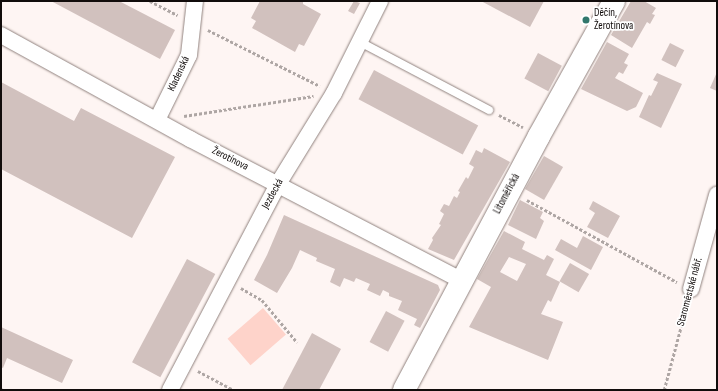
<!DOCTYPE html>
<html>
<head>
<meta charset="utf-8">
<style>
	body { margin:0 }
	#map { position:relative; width:718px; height:391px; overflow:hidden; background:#fef5f3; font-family:"Sofia Sans Condensed",sans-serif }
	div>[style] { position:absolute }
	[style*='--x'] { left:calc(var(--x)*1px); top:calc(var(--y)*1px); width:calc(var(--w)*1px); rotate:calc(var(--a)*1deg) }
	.green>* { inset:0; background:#fed3ca; transform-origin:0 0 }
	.building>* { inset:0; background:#d1c1be; transform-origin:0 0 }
	.path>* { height:2.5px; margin-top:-1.25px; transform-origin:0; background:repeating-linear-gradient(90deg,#aea6a4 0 3px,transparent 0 5px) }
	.roads { filter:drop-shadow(0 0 1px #90827e) drop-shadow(0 0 1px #90827e) }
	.service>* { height:8px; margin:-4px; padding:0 4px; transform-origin:4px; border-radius:4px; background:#fff }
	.minor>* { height:16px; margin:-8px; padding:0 8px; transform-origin:8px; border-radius:8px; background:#fff }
	.secondary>* { height:22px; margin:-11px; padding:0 11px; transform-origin:11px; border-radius:11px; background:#fff }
	.dots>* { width:11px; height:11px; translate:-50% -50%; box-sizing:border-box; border:2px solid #fff; border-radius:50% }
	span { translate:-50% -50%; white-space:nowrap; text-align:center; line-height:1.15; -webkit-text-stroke:3.5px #fff; paint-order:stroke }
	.poi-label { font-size:11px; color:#110c0b }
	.left { translate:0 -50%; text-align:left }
	.street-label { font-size:11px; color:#110c0b }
	.frame { position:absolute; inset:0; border:2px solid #110c0b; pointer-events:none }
</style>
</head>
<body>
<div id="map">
	<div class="green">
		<div style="left:263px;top:308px;width:35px;height:47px;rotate:49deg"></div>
	</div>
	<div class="building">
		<div style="clip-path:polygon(51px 1px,119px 1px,175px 30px,160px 59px)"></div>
		<div style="clip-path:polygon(260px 1px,303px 1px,303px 4px,321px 14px,304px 46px,299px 44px,295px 52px,252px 28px,256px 21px,251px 18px)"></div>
		<div style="clip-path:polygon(354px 1px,360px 3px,354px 14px,348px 11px)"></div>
		<div style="clip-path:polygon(481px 1px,544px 1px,530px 27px)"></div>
		<div style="clip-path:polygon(631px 1px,644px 1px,656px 8px,652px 14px,655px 15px,650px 24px,647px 22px,632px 48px,611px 35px)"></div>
		<div style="clip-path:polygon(607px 42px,629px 54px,624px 63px,628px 65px,623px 74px,619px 72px,615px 78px,643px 93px,636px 107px,627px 111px,581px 89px)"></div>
		<div style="left:670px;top:43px;width:16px;height:19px;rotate:27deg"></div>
		<div style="left:538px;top:53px;width:27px;height:29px;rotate:28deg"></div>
		<div style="left:374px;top:70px;width:118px;height:33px;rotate:28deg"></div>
		<div style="clip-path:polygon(717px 72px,717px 91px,710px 88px)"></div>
		<div style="clip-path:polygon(657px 73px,682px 84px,661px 128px,639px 117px,649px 95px,651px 96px,658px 82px,653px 80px)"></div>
		<div style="clip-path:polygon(1px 82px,74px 121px,81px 108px,175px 157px,132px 238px,1px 169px)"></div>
		<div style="clip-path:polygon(484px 148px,510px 162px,454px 260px,428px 249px,433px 240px,432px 238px,441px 225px,439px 224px,444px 214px,440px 211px,444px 204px,449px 206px,454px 196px,457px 198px,460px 192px,458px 191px,466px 177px,468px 179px,474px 167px,469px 164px,476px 150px,482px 153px)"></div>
		<div style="left:544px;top:156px;width:22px;height:38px;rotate:30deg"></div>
		<div style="clip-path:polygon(520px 200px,543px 212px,540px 218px,544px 221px,536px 239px,508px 225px)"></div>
		<div style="clip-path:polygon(593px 201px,620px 216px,608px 238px,587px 227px,595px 213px,589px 209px)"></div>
		<div style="clip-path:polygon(284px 215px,438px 285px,440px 290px,420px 328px,414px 325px,417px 319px,398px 310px,402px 301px,389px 296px,389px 293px,383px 290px,380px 296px,367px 290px,370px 284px,356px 278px,354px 282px,344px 278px,340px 287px,330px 282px,335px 269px,316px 261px,317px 258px,300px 250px,292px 268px,277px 293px,254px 280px,267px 255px)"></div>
		<div style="clip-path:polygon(evenodd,504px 231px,525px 242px,522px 249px,544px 260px,547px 255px,554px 259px,546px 275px,560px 282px,551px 302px,548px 300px,541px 314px,563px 322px,548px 360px,469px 327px,491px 287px,477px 279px,504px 231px,509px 257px,526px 264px,517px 281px,500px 272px,509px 257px)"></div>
		<div style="clip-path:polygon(583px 236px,603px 247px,591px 270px,555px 250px,561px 239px,577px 248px)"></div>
		<div style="left:187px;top:259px;width:32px;height:117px;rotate:28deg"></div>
		<div style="left:570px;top:263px;width:22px;height:21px;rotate:30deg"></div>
		<div style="left:386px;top:311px;width:21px;height:35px;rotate:28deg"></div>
		<div style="clip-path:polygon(1px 327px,73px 360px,62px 383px,7px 358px,3px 368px,1px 367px)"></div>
		<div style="clip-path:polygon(312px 333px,341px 349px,319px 390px,282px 390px)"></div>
	</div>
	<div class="path">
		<div style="--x:150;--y:1;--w:31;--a:27"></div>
		<div style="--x:208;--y:30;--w:125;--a:26.6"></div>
		<div style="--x:499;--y:115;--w:27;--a:27"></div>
		<div style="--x:184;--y:116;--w:131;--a:-8.8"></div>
		<div style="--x:527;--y:200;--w:171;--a:28.7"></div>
		<div style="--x:241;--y:288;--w:24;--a:30"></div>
		<div style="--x:262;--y:300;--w:55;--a:50.2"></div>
		<div style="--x:198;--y:371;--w:40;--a:28"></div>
		<div style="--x:1;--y:389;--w:2;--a:27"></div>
		<div style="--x:664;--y:390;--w:89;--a:-75"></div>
	</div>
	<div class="roads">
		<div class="service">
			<div style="--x:360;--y:42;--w:146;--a:27.8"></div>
		</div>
		<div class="minor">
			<div style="--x:1;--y:35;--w:216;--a:28.8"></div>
			<div style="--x:190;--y:139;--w:305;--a:27.5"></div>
			<div style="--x:157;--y:120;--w:72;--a:-63.8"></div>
			<div style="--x:189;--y:55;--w:54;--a:-83.7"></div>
			<div style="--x:691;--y:289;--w:98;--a:-74.5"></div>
			<div style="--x:170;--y:390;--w:233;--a:-62.3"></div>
			<div style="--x:278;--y:184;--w:107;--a:-58.4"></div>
			<div style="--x:334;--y:93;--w:103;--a:-63.4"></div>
		</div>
		<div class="secondary">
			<div style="--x:404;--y:390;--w:288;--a:-62"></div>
			<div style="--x:539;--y:136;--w:154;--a:-60.9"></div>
		</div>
	</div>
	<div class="dots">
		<div style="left:586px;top:20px;background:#31776c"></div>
	</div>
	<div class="poi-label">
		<span class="left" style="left:594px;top:20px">Děčín,<br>Žerotínova</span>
	</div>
	<div class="street-label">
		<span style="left:179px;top:74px;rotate:-65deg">Kladenská</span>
		<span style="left:230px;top:159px;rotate:27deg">Žerotínova</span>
		<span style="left:273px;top:194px;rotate:-61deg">Jezdecká</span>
		<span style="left:507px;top:194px;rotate:-62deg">Litoměřická</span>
		<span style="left:690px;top:292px;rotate:-75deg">Staroměstské nábř.</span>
	</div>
	<div class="frame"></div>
</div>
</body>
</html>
